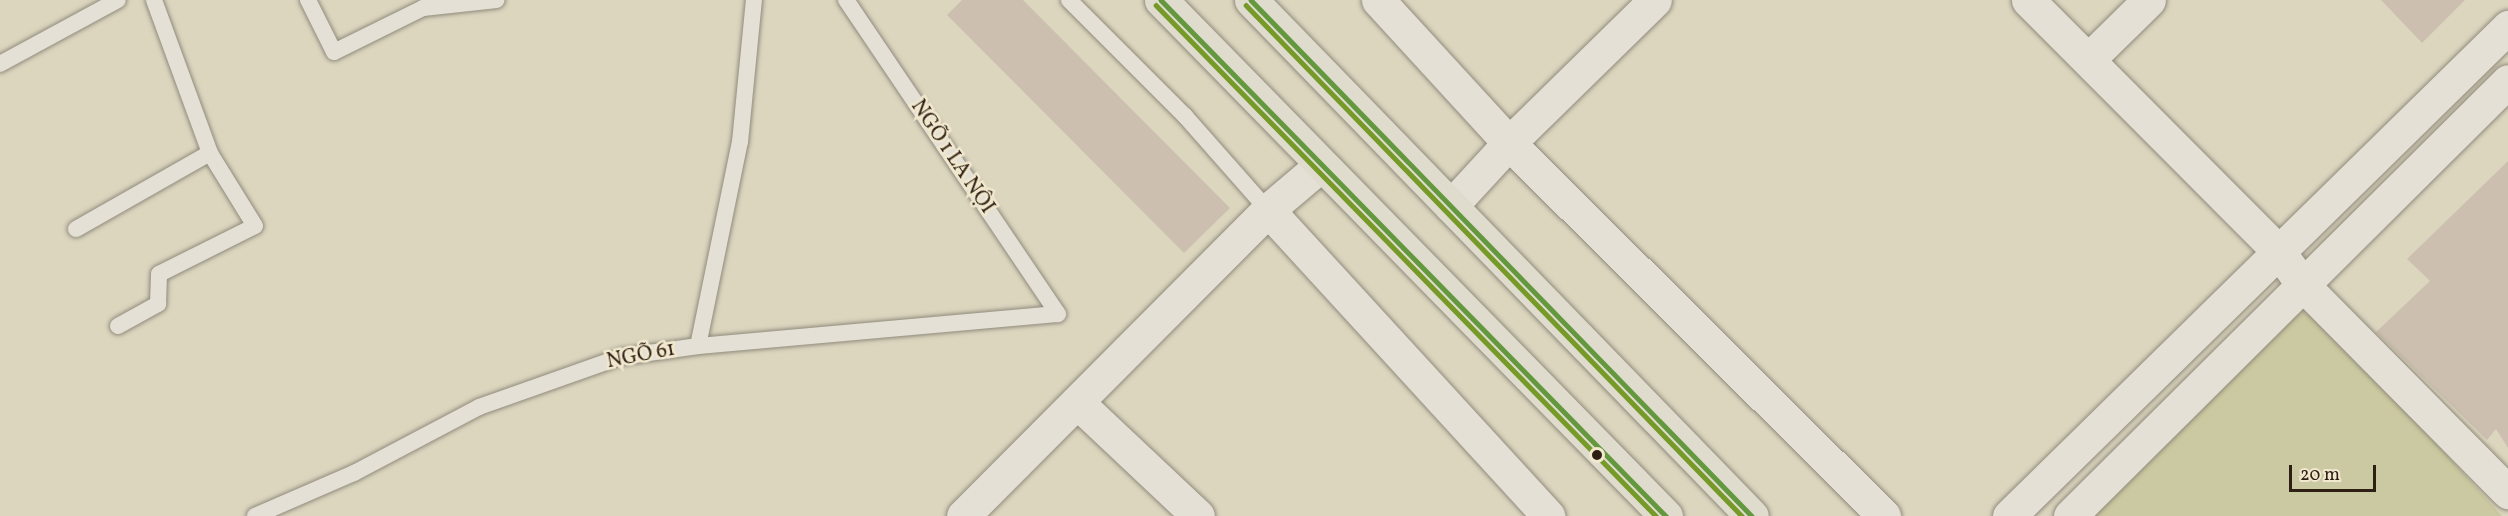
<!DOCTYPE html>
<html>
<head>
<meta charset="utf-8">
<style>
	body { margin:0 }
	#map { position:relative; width:2508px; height:516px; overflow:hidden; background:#dcd6bf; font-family:Vollkorn,serif }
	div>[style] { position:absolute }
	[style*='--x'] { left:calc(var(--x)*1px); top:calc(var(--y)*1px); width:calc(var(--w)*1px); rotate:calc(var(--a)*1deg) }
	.green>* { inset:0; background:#cbc9a1 }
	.building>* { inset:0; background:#ccbfb0 }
	.roads { filter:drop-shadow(0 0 2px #908b7c) drop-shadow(0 0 2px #908b7c) }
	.service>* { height:16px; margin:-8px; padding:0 8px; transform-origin:8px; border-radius:8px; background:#e4e0d5 }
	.minor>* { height:33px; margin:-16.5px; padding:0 16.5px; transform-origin:16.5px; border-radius:16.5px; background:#e4e0d5 }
	.primary>* { height:33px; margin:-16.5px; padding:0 16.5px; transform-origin:16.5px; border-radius:16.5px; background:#dfdbcd }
	.bus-1>* { height:4.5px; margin:-2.25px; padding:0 2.25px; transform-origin:2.25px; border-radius:2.25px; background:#64983f }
	.bus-2>* { height:4.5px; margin:-2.25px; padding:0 2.25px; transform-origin:2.25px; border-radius:2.25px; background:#759a27 }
	.dots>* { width:16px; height:16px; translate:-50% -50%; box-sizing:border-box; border:3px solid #f1e8cd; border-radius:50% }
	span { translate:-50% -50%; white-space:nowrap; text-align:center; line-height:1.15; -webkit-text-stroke:5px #f1e8cd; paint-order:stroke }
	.street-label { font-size:21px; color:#2d1f14 }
	.scale { position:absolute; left:2289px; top:465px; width:87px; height:27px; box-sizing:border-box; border:3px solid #2d1f14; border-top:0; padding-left:8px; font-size:18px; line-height:21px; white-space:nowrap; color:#2d1f14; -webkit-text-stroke:4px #f1e8cd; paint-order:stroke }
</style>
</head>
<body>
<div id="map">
	<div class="green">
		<div style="clip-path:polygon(2303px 295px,2502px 516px,2083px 516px)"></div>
	</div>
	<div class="building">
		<div style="clip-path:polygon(962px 0,1023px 0,1230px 208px,1184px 253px,947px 15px)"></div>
		<div style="clip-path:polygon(2381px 0,2465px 0,2422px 43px)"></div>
		<div style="clip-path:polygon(2508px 161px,2508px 448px,2496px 429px,2487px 440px,2376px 332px,2430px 281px,2407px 259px)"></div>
	</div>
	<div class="roads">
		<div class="service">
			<div style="--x:308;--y:0;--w:58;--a:63.4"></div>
			<div style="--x:334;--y:52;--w:99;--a:-26.3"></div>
			<div style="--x:423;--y:8;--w:74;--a:-6.2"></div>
			<div style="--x:1069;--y:0;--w:164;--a:45"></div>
			<div style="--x:1185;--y:116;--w:125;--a:48.6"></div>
			<div style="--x:0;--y:64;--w:134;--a:-28.5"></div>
			<div style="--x:76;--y:229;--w:154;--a:-29.6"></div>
			<div style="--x:118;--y:326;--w:46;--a:-28.8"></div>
			<div style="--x:158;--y:304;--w:30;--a:-88"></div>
			<div style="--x:159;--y:274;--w:107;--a:-26.6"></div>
			<div style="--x:255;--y:226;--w:86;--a:-121.7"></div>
			<div style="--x:210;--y:153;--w:163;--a:-110.1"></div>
			<div style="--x:698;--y:346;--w:208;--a:-78.4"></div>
			<div style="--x:740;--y:142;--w:143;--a:-84.4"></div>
			<div style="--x:255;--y:516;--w:108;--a:-23.5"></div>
			<div style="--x:354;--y:473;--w:141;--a:-27.8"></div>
			<div style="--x:479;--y:407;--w:150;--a:-19.5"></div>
			<div style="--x:620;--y:357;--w:79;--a:-8"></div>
			<div style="--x:698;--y:346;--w:361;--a:-5.1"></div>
			<div style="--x:1058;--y:314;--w:379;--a:-124"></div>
		</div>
		<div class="minor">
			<div style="--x:1378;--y:0;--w:194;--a:47.5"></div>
			<div style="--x:1509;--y:143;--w:529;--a:44.85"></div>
			<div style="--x:2028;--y:0;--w:356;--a:45.1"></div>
			<div style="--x:2279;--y:252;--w:39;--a:54"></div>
			<div style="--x:2302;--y:284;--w:293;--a:45.3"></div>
			<div style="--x:2089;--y:59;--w:84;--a:-44.5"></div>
			<div style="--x:1451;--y:206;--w:86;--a:-47.4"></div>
			<div style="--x:1509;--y:143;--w:204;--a:-44.4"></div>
			<div style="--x:1268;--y:210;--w:415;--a:47.5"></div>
			<div style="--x:1077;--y:402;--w:166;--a:43.3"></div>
			<div style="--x:963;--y:516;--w:432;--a:-45.1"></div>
			<div style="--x:1268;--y:210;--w:70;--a:-40.3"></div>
			<div style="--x:2009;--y:516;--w:699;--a:-44.42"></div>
			<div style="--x:2070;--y:516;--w:617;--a:-44.8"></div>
		</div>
		<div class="primary">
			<div style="--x:1161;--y:0;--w:722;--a:45.62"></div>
			<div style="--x:1251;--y:0;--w:719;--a:45.85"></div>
		</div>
	</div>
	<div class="bus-1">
		<div style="--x:1161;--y:0;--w:722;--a:45.62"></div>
		<div style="--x:1251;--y:0;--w:719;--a:45.85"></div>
	</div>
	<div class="bus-2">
		<div style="--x:1156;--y:5;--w:715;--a:45.62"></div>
		<div style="--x:1246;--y:5;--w:712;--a:45.85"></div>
	</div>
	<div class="dots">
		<div style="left:1597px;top:455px;background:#2d1f14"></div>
	</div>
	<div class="street-label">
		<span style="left:952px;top:157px;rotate:56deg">NGÕ 1 LA NỘI</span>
		<span style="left:641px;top:356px;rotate:-11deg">NGÕ 61</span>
	</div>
	<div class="scale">20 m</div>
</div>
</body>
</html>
